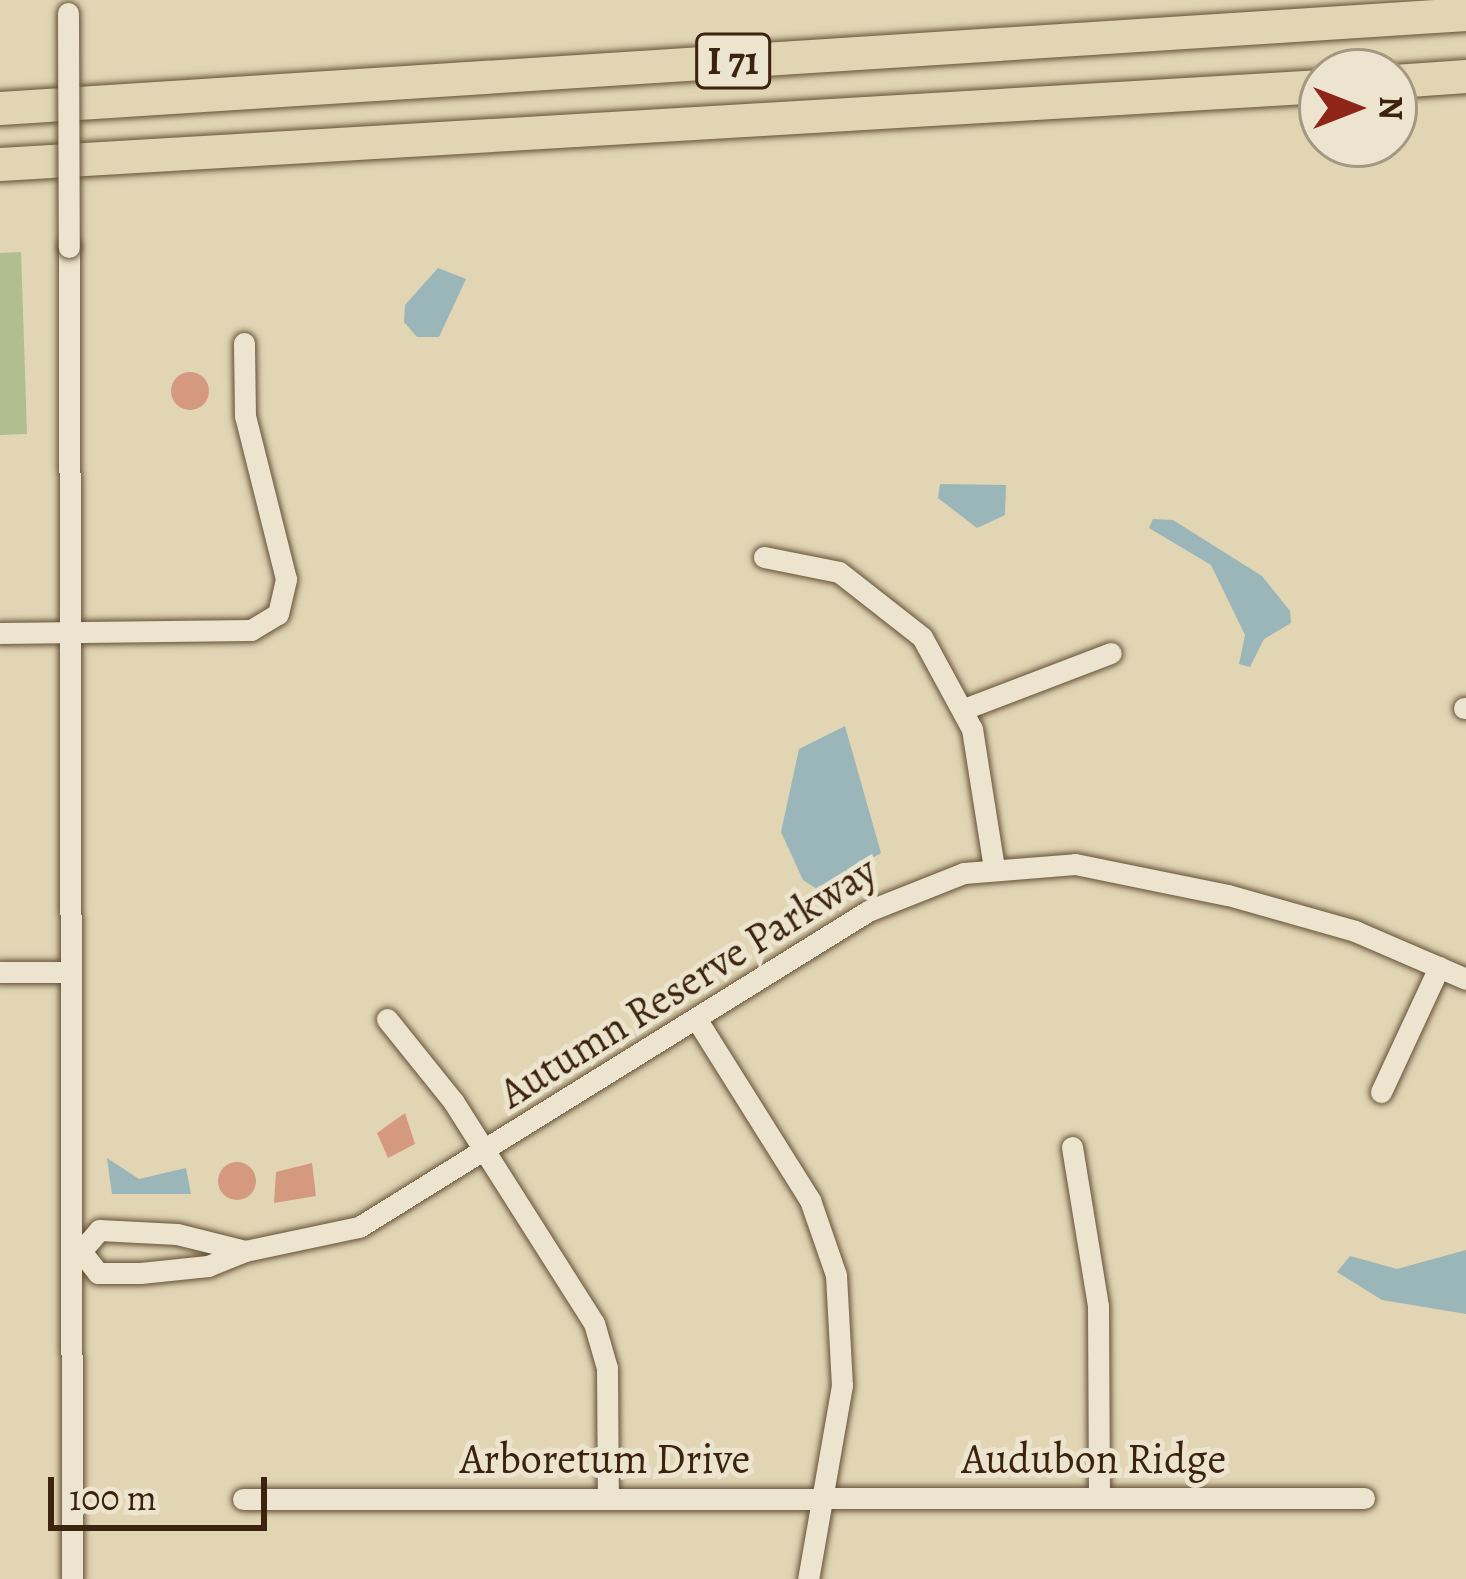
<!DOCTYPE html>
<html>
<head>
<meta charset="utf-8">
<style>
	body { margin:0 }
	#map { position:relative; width:1466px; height:1579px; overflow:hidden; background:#e1d5b4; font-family:Alegreya,serif }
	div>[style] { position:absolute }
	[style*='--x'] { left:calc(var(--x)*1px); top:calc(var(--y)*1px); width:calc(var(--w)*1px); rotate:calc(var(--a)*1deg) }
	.green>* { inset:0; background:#b0be90 }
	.water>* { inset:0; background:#9ab6b9 }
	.building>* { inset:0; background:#d4997e }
	.round { border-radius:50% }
	.roads { filter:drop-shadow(0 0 3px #645037) drop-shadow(0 0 3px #645037) }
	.minor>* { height:21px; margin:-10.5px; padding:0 10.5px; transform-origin:10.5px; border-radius:10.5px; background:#ece4ce }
	.highway>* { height:33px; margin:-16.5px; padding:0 16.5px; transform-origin:16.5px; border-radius:16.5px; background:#e1d5b4 }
	.bridges { filter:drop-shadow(0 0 3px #645037) drop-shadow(0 0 3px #645037) }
	.minor-bridge>* { height:21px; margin:-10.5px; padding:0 10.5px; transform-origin:10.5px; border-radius:10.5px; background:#ece4ce }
	span { translate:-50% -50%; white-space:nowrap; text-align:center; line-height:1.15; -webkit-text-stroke:10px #ece4ce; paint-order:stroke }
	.shield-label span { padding:3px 9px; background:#ece4ce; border:3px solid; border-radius:9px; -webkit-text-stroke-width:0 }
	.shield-label { font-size:39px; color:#3b230d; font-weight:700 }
	.street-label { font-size:42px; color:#3b230d }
	.north { position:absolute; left:1298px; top:48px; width:120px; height:120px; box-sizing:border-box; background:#ece4ce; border:3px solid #a59781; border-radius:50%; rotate:90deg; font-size:33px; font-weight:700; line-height:48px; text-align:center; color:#3b230d }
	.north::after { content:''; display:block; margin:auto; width:42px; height:54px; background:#8f2418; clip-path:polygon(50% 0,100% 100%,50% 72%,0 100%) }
	.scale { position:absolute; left:48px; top:1477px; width:219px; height:54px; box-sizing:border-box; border:6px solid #3b230d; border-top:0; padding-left:15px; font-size:36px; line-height:42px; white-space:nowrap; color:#3b230d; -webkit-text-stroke:9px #ece4ce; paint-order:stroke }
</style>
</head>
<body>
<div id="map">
	<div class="green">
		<div style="clip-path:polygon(21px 252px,27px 434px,0 435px,0 253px)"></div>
	</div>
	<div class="water">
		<div style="clip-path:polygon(438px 268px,466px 279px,439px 337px,417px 337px,404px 322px,405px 305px)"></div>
		<div style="clip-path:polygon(940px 484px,1006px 485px,1005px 515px,977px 528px,938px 498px)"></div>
		<div style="clip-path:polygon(1153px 519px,1173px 520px,1262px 576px,1290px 611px,1291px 623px,1264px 639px,1250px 667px,1239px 664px,1245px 635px,1211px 565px,1149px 528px)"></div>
		<div style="clip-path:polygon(845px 726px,881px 853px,817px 889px,803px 880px,781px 832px,799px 749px)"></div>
		<div style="clip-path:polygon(107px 1158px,139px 1179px,186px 1168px,191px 1194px,112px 1194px)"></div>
		<div style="clip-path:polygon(1466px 1250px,1466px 1314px,1382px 1300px,1337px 1272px,1350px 1256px,1397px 1269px)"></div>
	</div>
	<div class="building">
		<div class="round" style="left:171px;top:372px;width:38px;height:38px"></div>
		<div style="clip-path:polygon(405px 1113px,415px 1144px,388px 1158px,377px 1133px)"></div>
		<div class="round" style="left:218px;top:1162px;width:38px;height:38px"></div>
		<div style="clip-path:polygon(312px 1163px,316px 1196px,274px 1203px,276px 1172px)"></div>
	</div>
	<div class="roads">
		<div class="minor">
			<div style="--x:69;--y:247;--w:1332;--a:89.87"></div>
			<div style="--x:764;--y:557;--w:76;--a:11.3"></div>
			<div style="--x:839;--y:572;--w:105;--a:38.1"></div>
			<div style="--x:922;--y:637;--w:105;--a:61.5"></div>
			<div style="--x:972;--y:729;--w:141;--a:81"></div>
			<div style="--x:0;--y:633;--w:251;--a:-0.7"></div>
			<div style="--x:251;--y:630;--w:31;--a:-31"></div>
			<div style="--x:278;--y:614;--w:36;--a:-77"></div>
			<div style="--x:286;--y:579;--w:168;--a:-104.1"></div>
			<div style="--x:245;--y:416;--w:73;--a:-90.8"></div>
			<div style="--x:1464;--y:708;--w:2;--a:0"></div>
			<div style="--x:964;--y:709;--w:157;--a:-20.9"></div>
			<div style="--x:0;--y:972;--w:71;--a:0"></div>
			<div style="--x:387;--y:1019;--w:105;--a:51.2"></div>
			<div style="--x:453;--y:1101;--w:263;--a:57.6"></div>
			<div style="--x:594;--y:1323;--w:47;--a:73.9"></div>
			<div style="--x:607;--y:1368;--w:130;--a:89.6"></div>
			<div style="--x:697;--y:1020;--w:213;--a:57.9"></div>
			<div style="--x:810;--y:1200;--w:79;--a:70.9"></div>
			<div style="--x:836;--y:1275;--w:110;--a:86.9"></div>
			<div style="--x:842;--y:1385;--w:197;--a:99.9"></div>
			<div style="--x:1381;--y:1092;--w:138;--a:-65.1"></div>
			<div style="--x:1072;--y:1147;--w:161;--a:80.7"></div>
			<div style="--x:1098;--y:1306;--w:192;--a:89.7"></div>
			<div style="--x:245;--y:1251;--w:40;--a:158"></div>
			<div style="--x:208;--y:1266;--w:68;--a:174.1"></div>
			<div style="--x:140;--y:1273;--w:42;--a:180"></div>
			<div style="--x:98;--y:1273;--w:28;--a:-128"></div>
			<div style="--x:81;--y:1251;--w:28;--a:-49"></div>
			<div style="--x:99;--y:1230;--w:78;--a:2.9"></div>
			<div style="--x:177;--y:1234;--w:70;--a:14"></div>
			<div style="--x:245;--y:1251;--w:116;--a:-11.9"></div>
			<div style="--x:359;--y:1227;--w:599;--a:-31.83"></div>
			<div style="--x:868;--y:911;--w:103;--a:-21.6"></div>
			<div style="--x:964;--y:873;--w:111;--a:-4.6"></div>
			<div style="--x:1075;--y:864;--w:156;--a:11.5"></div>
			<div style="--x:1228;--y:895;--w:132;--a:15.8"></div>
			<div style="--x:1355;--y:931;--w:121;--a:23.4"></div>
			<div style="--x:243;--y:1499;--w:1121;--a:-0.05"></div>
		</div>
		<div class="highway">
			<div style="--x:1394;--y:81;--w:72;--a:-4"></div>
			<div style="--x:0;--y:108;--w:1469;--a:-3.67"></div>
			<div style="--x:0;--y:164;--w:1324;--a:-3.38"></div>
		</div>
	</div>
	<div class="bridges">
		<div class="minor-bridge">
			<div style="--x:68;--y:13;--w:234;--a:89.8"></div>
		</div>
	</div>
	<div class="shield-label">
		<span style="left:733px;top:61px">I 71</span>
	</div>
	<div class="street-label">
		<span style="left:688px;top:982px;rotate:-32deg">Autumn Reserve Parkway</span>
		<span style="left:605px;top:1459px">Arboretum Drive</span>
		<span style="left:1094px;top:1459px">Audubon Ridge</span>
	</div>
	<div class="north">N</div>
	<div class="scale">100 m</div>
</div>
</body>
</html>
